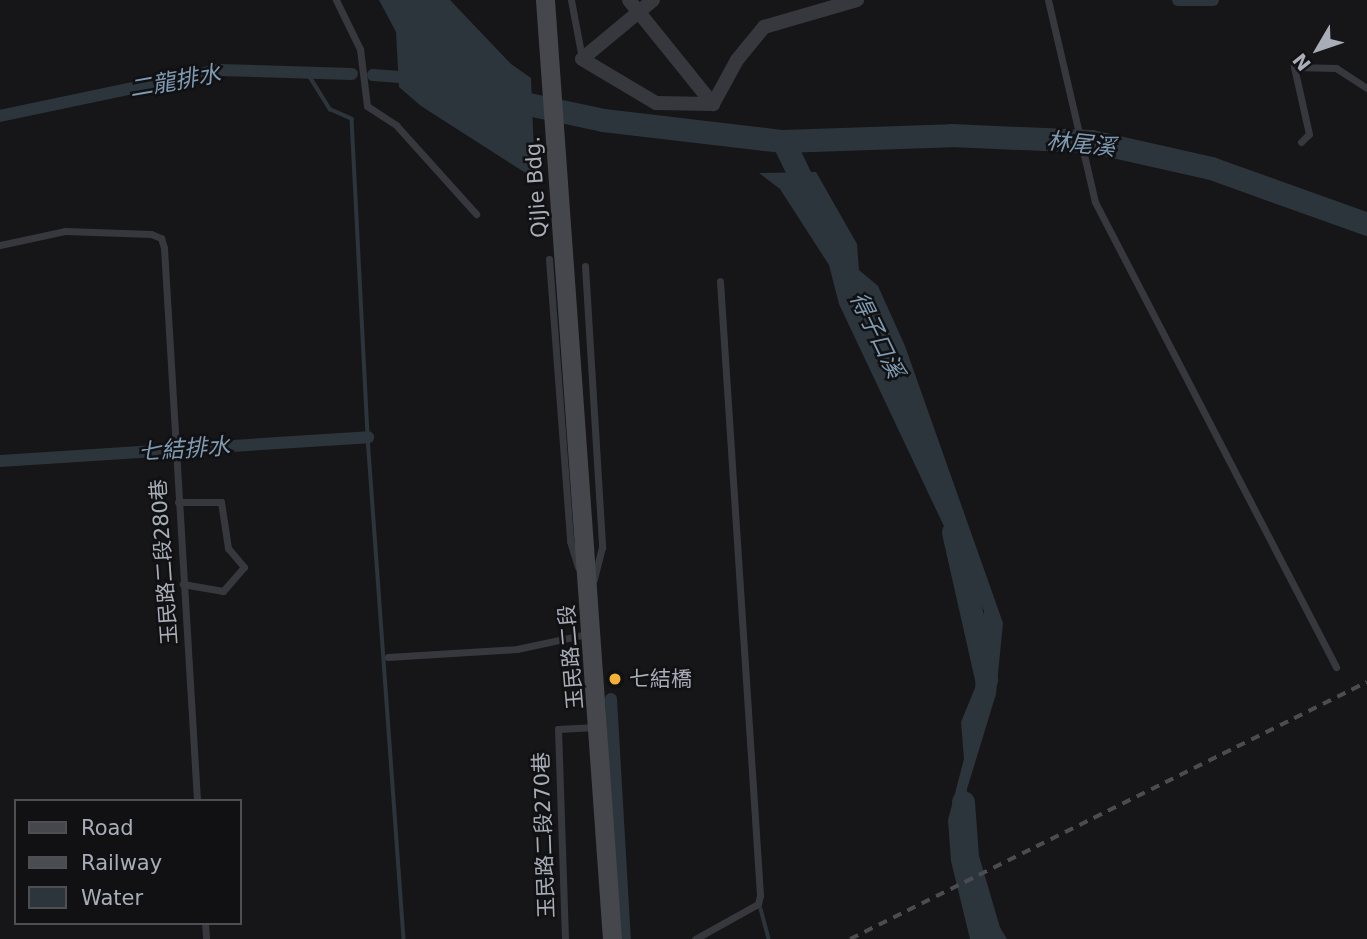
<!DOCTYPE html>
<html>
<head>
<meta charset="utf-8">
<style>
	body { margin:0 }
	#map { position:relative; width:1367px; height:939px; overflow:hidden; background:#161618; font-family:"DejaVu Sans","Noto Sans TC",sans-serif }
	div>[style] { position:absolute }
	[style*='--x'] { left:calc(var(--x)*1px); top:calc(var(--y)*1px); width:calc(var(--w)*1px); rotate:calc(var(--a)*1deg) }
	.water>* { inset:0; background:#2c353c }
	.stream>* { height:3.5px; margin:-1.75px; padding:0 1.75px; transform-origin:1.75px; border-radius:1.75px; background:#2c353c }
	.canal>* { height:12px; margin:-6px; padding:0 6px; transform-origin:6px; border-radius:6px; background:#2c353c }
	.river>* { height:23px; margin:-11.5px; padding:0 11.5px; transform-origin:11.5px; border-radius:11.5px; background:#2c353c }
	.lane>* { height:7px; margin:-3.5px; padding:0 3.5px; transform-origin:3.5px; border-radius:3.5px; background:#37383d }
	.street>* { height:14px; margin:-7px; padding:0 7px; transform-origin:7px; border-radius:7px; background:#37383d }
	.secondary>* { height:19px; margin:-9.5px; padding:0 9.5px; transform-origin:9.5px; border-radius:9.5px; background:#45474d }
	.rail>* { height:3.5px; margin-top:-1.75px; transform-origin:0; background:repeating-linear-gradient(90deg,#4a4c52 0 9px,transparent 0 16px) }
	.dots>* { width:19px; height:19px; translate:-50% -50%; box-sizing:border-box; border:4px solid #111113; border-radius:50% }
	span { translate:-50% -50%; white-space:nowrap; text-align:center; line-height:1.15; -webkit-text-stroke:5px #111113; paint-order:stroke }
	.street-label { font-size:21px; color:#a8adb8 }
	.poi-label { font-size:21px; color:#a8adb8 }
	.left { translate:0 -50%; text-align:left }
	.water-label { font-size:23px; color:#7f9bb3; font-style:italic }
	.legend { position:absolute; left:14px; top:799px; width:228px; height:126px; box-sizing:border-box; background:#111113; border:2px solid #4d4f55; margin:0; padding:9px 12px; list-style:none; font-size:21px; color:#a8adb8 }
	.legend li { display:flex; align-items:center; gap:14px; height:35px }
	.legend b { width:35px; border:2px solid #4d4f55 }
	.north { position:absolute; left:1283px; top:14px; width:70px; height:70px; -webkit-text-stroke:5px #111113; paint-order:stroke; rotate:231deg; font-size:19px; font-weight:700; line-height:28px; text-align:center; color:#a8adb8 }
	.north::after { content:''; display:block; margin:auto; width:24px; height:32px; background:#a8adb8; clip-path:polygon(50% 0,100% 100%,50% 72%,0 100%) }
</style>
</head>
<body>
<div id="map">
	<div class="water">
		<div style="clip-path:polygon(379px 0,450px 0,511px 64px,531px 78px,535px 179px,421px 106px,399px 87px,396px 32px)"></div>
		<div style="clip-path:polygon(816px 172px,857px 244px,859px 270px,878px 286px,905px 346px,1003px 623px,996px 694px,967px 789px,964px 869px,1007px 939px,970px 939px,951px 861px,948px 820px,964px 759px,961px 722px,975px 688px,984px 611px,839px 304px,829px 265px,780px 189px,759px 173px)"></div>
	</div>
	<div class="stream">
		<div style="--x:307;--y:72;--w:44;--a:58.1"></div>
		<div style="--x:330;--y:109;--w:24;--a:24"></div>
		<div style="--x:352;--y:119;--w:318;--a:87.1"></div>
		<div style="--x:368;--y:437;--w:503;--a:85.9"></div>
		<div style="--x:761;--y:909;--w:31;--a:75"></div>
	</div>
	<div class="canal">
		<div style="--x:1178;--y:0;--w:35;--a:0"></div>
		<div style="--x:373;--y:75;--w:40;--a:4.3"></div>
		<div style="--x:0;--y:116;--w:224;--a:-11.9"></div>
		<div style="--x:219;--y:70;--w:133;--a:1.7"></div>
		<div style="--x:0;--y:461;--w:369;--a:-3.7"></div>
		<div style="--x:611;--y:699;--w:240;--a:86.7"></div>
	</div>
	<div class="river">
		<div style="--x:503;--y:93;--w:27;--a:24"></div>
		<div style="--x:528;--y:104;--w:77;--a:12"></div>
		<div style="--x:603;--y:120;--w:181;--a:6.7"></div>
		<div style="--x:783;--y:141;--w:168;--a:-2"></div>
		<div style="--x:951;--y:135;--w:140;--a:2.5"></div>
		<div style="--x:1091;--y:141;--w:123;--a:12.7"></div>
		<div style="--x:1211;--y:168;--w:166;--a:19.7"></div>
		<div style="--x:783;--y:141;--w:64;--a:64.2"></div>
		<div style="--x:953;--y:532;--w:151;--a:77.3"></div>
		<div style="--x:963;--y:802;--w:55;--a:85.8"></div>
		<div style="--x:967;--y:857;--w:85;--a:73.7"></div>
	</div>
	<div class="lane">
		<div style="--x:336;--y:0;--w:55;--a:63.9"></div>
		<div style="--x:360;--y:49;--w:57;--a:83"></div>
		<div style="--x:367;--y:106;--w:35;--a:33"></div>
		<div style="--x:396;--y:125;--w:120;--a:48"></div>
		<div style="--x:571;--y:0;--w:59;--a:79.3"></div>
		<div style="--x:1048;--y:0;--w:207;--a:76.9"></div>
		<div style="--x:1095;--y:202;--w:524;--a:62.6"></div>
		<div style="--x:1301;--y:142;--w:11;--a:-45"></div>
		<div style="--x:1309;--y:134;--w:69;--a:-102.6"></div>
		<div style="--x:1294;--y:67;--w:42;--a:1.4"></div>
		<div style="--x:1336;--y:68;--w:37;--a:33"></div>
		<div style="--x:0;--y:245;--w:66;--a:-12.2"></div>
		<div style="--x:65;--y:231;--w:86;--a:2"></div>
		<div style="--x:151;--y:234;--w:11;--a:22"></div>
		<div style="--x:161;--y:238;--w:10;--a:73"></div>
		<div style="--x:164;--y:248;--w:554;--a:86.58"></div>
		<div style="--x:549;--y:259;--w:283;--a:85.7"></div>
		<div style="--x:570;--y:541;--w:27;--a:73"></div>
		<div style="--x:585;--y:266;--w:282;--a:86.5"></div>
		<div style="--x:602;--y:547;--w:34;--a:104"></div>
		<div style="--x:178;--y:502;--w:43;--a:0"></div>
		<div style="--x:221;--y:502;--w:47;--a:81.3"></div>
		<div style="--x:228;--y:548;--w:25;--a:50"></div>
		<div style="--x:244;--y:567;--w:32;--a:131"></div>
		<div style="--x:223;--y:591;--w:41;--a:-170.1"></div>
		<div style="--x:388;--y:657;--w:129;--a:-3.5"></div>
		<div style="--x:517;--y:649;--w:72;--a:-12.1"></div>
		<div style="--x:205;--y:923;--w:16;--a:86"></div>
		<div style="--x:565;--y:939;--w:210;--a:-91.9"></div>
		<div style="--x:558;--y:729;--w:38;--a:-3"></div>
		<div style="--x:695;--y:939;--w:72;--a:-29.1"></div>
		<div style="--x:758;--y:904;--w:9;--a:-77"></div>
		<div style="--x:760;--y:895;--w:615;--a:-93.73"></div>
	</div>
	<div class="street">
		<div style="--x:629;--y:0;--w:134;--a:51.1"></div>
		<div style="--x:653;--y:0;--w:92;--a:140.3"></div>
		<div style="--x:582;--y:59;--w:86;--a:30.7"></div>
		<div style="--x:656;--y:103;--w:57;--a:1"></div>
		<div style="--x:713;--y:104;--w:50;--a:-61.4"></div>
		<div style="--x:737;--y:60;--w:43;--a:-50.7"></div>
		<div style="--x:764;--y:27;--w:97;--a:-16.2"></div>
	</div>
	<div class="secondary">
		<div style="--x:545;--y:0;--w:941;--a:85.92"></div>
	</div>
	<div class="rail">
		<div style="--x:850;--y:939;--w:577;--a:-26.43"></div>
	</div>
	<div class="dots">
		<div style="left:615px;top:679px;background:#f2b134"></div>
	</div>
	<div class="street-label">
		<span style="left:536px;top:187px;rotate:-94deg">QiJie Bdg.</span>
		<span style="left:164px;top:562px;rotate:-94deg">玉民路二段280巷</span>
		<span style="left:571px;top:657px;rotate:-95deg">玉民路二段</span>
		<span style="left:544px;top:835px;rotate:-92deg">玉民路二段270巷</span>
	</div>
	<div class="poi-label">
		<span class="left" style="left:629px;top:679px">七結橋</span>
	</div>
	<div class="water-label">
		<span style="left:175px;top:81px;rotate:-10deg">二龍排水</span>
		<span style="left:1081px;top:144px;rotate:6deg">林尾溪</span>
		<span style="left:877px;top:335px;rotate:64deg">得子口溪</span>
		<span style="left:184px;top:449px;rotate:-4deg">七結排水</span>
	</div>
	<ul class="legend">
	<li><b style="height:9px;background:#45474d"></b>Road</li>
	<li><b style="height:9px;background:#4a4c52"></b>Railway</li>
	<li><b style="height:19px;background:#2c353c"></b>Water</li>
	</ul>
	<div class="north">N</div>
</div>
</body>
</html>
